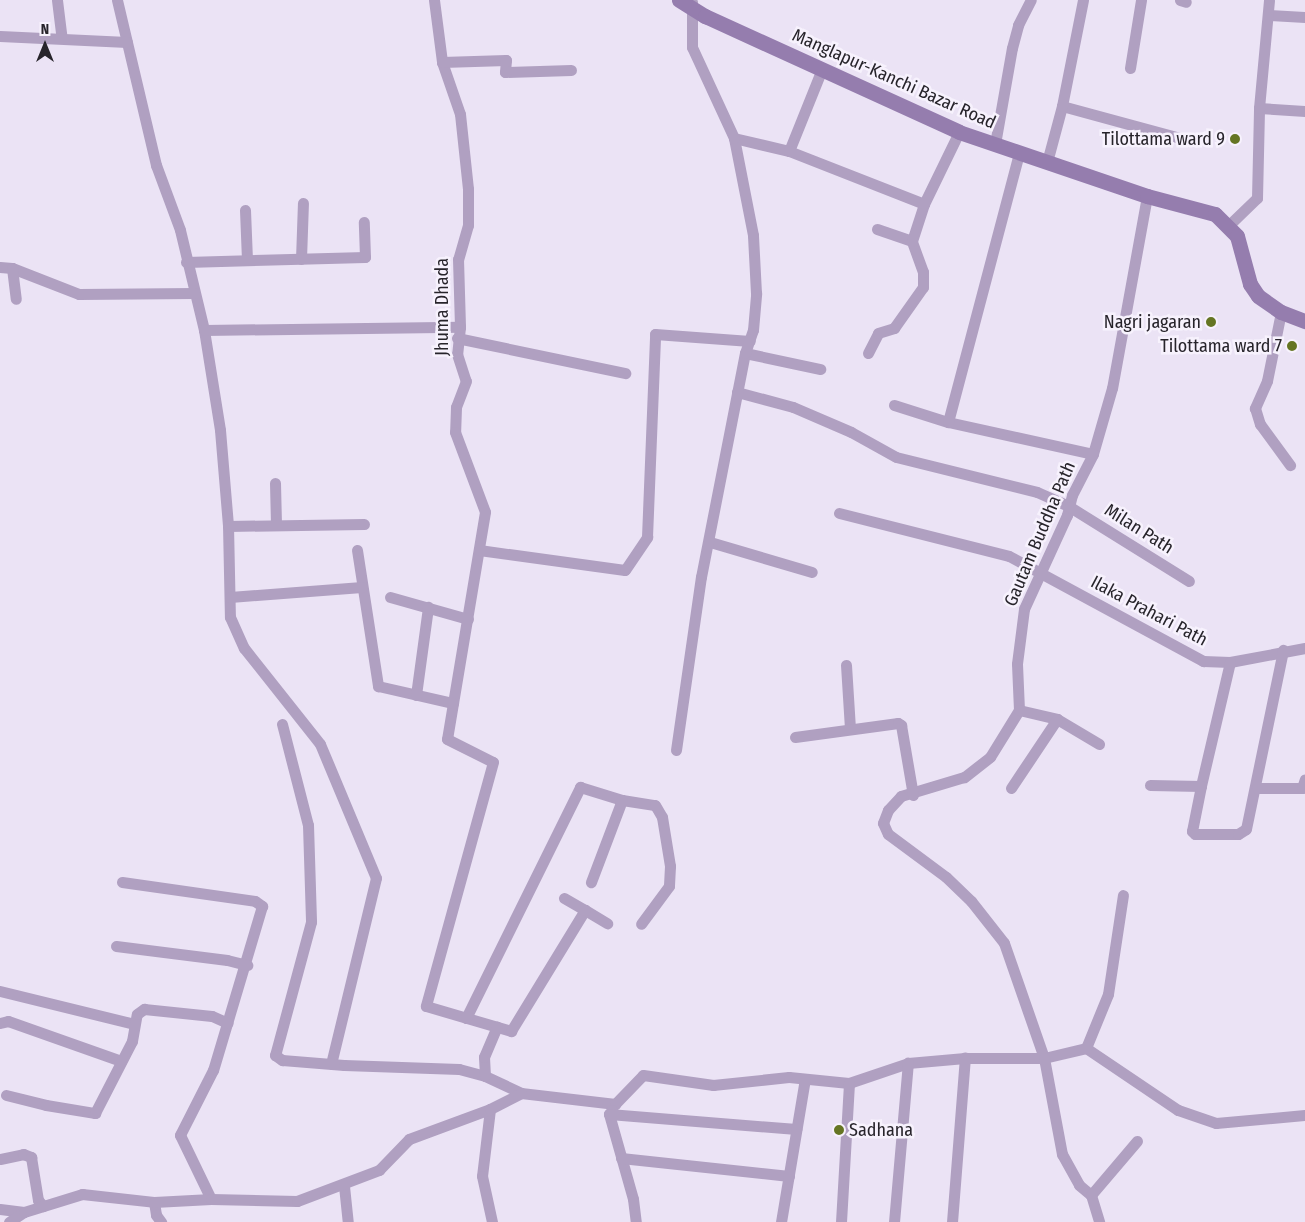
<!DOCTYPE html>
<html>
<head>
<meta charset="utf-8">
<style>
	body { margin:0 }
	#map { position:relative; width:1305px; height:1222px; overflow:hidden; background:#ebe3f5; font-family:"Fira Sans Condensed",sans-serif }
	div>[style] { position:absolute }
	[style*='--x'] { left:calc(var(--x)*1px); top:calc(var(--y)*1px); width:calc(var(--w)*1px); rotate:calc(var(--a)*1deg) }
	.street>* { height:11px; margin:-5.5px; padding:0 5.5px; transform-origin:5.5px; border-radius:5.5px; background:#b0a0c1 }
	.secondary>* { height:15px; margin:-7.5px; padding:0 7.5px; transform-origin:7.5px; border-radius:7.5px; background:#957dae }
	.dots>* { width:14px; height:14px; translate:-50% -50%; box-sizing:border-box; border:2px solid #f7f2fd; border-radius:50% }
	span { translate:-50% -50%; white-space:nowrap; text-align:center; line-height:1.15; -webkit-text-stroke:5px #f7f2fd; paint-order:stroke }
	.street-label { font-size:18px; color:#27242b }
	.poi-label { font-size:18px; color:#27242b }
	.right { translate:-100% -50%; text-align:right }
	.left { translate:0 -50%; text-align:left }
	.north { position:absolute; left:20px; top:20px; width:50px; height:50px; -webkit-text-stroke:4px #f7f2fd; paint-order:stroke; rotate:0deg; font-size:14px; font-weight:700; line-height:20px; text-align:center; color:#27242b }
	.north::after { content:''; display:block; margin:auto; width:18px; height:22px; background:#27242b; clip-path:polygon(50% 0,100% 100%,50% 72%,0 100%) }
</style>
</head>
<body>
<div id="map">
	<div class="street">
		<div style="--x:57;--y:0;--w:38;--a:83"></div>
		<div style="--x:117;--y:0;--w:170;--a:76.7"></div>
		<div style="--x:156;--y:165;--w:69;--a:69.7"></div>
		<div style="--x:180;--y:230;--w:103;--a:76.5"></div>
		<div style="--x:204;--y:330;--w:101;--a:80.9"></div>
		<div style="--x:220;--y:430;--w:95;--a:85.2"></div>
		<div style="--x:228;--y:525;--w:92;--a:88.8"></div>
		<div style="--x:230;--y:617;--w:34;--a:66"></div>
		<div style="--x:244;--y:648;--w:122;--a:51.6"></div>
		<div style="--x:320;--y:744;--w:145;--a:67.3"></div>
		<div style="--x:376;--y:878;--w:191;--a:103.6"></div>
		<div style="--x:434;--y:0;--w:63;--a:82.6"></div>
		<div style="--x:442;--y:62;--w:55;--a:70.9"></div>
		<div style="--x:460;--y:114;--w:75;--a:83.9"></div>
		<div style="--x:468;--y:189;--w:36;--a:90"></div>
		<div style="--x:468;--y:225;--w:35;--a:106"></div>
		<div style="--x:458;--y:259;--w:68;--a:88.3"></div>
		<div style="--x:460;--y:327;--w:27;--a:96"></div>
		<div style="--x:457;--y:354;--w:28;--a:72"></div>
		<div style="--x:466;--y:381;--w:28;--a:111"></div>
		<div style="--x:456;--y:407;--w:25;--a:92"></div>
		<div style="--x:455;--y:432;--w:85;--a:69.4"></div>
		<div style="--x:485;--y:512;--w:230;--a:99.5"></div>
		<div style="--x:447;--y:739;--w:51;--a:26.6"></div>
		<div style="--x:493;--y:762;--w:253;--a:105.4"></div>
		<div style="--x:426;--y:1006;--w:89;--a:16.4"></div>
		<div style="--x:511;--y:1031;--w:142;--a:-58.6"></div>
		<div style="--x:585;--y:910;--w:26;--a:31"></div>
		<div style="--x:1180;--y:0;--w:6;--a:18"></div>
		<div style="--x:1268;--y:15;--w:37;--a:3"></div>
		<div style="--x:0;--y:36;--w:127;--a:2.7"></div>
		<div style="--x:442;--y:62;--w:64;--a:-1.8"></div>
		<div style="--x:506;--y:60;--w:12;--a:95"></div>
		<div style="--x:505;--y:72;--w:66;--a:-1.7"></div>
		<div style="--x:1130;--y:68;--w:69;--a:-80.8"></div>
		<div style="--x:1062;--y:106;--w:130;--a:15.2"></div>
		<div style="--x:1259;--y:108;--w:46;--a:3.7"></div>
		<div style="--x:734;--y:138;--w:57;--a:13.3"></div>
		<div style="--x:789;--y:151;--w:88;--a:-68.1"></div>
		<div style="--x:995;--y:144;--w:97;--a:-80"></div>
		<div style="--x:1012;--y:48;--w:24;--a:-75"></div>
		<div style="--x:1018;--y:25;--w:28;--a:-63"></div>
		<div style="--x:789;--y:151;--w:145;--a:21.4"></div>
		<div style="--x:1047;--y:162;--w:58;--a:-75"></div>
		<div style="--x:1062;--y:106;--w:108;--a:-78.8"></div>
		<div style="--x:1147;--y:196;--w:195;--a:100.3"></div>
		<div style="--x:1112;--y:388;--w:69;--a:106.1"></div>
		<div style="--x:1093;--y:454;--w:46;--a:117.1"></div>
		<div style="--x:1072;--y:495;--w:21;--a:104"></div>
		<div style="--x:1067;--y:515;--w:103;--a:114.6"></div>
		<div style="--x:1024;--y:609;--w:55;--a:97.3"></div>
		<div style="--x:1017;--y:664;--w:46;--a:87.5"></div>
		<div style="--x:1019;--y:710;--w:55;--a:121.7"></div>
		<div style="--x:990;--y:757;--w:33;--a:142"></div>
		<div style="--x:964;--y:777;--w:66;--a:163.2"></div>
		<div style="--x:901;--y:796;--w:19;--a:133"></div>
		<div style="--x:888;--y:810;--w:14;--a:111"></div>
		<div style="--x:883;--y:823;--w:12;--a:66"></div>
		<div style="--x:888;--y:834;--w:72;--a:36.6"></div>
		<div style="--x:946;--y:877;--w:35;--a:44"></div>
		<div style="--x:971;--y:901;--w:53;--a:51.8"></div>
		<div style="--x:1004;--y:943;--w:122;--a:70.8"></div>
		<div style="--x:1044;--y:1058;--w:43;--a:-13.4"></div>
		<div style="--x:1086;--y:1048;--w:111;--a:34"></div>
		<div style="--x:1178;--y:1110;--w:40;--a:18.9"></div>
		<div style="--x:1216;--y:1123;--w:89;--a:-5.1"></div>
		<div style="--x:245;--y:210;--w:50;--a:87.7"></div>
		<div style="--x:1229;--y:225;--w:39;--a:-44"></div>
		<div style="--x:1257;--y:198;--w:90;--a:-88.7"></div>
		<div style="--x:1259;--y:108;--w:108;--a:-84.7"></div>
		<div style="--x:877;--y:229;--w:37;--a:19"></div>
		<div style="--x:301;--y:259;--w:56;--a:-88"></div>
		<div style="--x:186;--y:262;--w:179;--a:-1.6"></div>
		<div style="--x:365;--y:257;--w:35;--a:-92"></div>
		<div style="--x:0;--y:267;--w:12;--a:5"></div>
		<div style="--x:12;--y:268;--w:72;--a:21.2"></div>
		<div style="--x:79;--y:294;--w:115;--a:-0.5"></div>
		<div style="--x:12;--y:268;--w:31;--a:83"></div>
		<div style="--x:1281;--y:312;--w:70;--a:101.5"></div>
		<div style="--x:1267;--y:381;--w:30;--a:114"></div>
		<div style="--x:1255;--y:408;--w:17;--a:73"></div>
		<div style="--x:1260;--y:424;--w:51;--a:53.8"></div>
		<div style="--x:204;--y:330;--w:256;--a:-0.7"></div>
		<div style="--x:457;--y:338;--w:172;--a:11.8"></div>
		<div style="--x:745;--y:353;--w:77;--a:12"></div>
		<div style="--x:868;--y:353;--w:22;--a:-63"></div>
		<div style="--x:878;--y:333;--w:17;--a:-17"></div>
		<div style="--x:894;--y:328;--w:50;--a:-54.7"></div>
		<div style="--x:923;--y:287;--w:15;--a:-90"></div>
		<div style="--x:923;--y:272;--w:33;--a:-110"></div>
		<div style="--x:912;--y:241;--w:39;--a:-72"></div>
		<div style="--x:924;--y:204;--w:80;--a:-64.1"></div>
		<div style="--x:737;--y:392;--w:58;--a:15"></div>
		<div style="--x:793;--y:407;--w:63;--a:23.3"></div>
		<div style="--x:851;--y:432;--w:51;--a:29.1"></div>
		<div style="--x:896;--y:457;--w:145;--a:13.9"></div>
		<div style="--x:1037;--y:492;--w:36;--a:24"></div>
		<div style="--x:1070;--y:507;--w:140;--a:31.9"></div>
		<div style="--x:894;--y:405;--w:57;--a:17.5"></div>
		<div style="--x:948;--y:422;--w:148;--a:12.4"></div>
		<div style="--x:948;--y:422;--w:278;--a:-75.2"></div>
		<div style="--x:275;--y:483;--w:42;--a:88.6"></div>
		<div style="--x:839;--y:513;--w:175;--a:14.2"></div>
		<div style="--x:1009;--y:556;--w:221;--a:28.4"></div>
		<div style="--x:1203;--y:661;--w:27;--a:2"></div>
		<div style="--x:1230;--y:662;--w:76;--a:-10.6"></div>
		<div style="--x:228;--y:526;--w:136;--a:-0.8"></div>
		<div style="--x:710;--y:542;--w:106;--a:16.4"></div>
		<div style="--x:357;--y:550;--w:138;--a:81.2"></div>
		<div style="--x:378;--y:686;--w:77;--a:12.8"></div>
		<div style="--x:479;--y:550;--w:147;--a:7.8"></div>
		<div style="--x:625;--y:570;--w:40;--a:-56"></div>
		<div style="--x:647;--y:537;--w:203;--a:-87.7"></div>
		<div style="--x:655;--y:334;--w:95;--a:4.2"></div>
		<div style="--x:230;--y:597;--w:132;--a:-4.3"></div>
		<div style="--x:390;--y:597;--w:81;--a:15.8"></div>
		<div style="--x:1230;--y:662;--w:127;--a:103.2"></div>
		<div style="--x:1201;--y:786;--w:46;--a:101.3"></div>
		<div style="--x:1192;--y:831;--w:4;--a:45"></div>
		<div style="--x:1195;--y:834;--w:43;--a:0"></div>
		<div style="--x:1238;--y:834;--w:9;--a:-32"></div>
		<div style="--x:1246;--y:829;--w:183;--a:-78.3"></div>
		<div style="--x:846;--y:665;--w:64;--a:86.4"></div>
		<div style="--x:416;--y:695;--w:89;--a:-82.2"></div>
		<div style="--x:1019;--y:710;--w:39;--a:13"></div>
		<div style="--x:1057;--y:719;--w:49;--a:30.8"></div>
		<div style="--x:282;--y:724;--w:104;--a:75.6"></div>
		<div style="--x:308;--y:825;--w:97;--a:88.2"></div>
		<div style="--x:311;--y:922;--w:138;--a:105.1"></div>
		<div style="--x:275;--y:1055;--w:9;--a:36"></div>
		<div style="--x:282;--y:1060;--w:62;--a:4.6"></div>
		<div style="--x:344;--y:1065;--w:115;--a:2"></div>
		<div style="--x:459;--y:1069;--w:27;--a:15"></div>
		<div style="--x:485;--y:1076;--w:40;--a:25"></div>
		<div style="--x:521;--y:1093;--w:95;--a:6.7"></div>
		<div style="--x:615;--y:1104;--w:40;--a:-46"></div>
		<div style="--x:643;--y:1075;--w:71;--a:8.1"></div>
		<div style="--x:713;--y:1085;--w:76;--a:-6"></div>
		<div style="--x:789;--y:1077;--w:60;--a:5.7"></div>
		<div style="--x:849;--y:1083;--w:62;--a:-18.7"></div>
		<div style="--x:908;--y:1063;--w:57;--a:-5"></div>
		<div style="--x:965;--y:1058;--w:79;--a:0"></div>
		<div style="--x:1044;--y:1058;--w:98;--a:79.4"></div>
		<div style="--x:1062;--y:1154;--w:35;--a:61"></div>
		<div style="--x:1079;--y:1185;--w:16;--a:40"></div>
		<div style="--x:1091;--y:1195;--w:28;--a:73"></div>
		<div style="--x:795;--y:737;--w:104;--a:-7.7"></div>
		<div style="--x:898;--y:723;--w:4;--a:34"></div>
		<div style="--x:901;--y:725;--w:71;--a:80.3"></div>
		<div style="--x:676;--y:750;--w:175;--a:-81.8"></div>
		<div style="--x:701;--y:577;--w:228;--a:-78.9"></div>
		<div style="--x:745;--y:353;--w:24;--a:-71"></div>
		<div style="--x:753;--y:330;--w:37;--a:-85"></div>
		<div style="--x:756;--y:293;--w:58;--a:-93"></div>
		<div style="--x:753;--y:235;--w:99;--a:-101.1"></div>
		<div style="--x:734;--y:138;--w:100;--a:-114.8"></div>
		<div style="--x:692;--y:47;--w:45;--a:-90"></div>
		<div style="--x:1150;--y:785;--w:51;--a:1.1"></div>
		<div style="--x:1011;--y:788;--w:83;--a:-56.3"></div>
		<div style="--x:1257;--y:788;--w:45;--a:0"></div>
		<div style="--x:1302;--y:788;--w:9;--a:-72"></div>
		<div style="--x:622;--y:800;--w:33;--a:9"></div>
		<div style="--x:655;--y:805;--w:14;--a:60"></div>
		<div style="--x:662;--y:817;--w:50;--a:80.7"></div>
		<div style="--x:670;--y:866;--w:20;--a:93"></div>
		<div style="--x:669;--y:886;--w:47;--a:126.4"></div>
		<div style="--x:122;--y:882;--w:134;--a:8.1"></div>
		<div style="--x:255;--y:901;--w:9;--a:36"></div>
		<div style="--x:262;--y:906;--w:171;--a:106.6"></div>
		<div style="--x:213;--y:1070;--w:73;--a:116.9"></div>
		<div style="--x:180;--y:1135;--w:71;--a:64.2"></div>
		<div style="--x:564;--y:898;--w:24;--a:30"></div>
		<div style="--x:116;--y:946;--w:112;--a:7.2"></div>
		<div style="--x:227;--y:960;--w:21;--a:14"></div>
		<div style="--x:0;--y:991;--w:138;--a:13.8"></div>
		<div style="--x:466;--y:1018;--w:258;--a:-63.7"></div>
		<div style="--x:580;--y:787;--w:44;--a:17.2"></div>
		<div style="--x:622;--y:800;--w:88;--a:110.7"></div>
		<div style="--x:0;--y:1023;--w:8;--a:-14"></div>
		<div style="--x:8;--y:1021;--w:120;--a:19.5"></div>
		<div style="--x:1086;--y:1048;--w:58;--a:-67.8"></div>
		<div style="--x:1108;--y:994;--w:100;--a:-81.4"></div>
		<div style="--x:485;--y:1076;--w:19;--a:-93"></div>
		<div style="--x:484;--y:1057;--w:33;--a:-67"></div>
		<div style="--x:6;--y:1095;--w:41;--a:14"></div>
		<div style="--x:46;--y:1105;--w:50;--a:9.3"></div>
		<div style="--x:95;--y:1113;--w:81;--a:-62.8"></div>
		<div style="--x:132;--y:1041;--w:27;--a:-80"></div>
		<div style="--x:137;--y:1014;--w:9;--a:-36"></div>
		<div style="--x:144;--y:1009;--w:68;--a:5.9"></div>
		<div style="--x:212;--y:1016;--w:17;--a:24"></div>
		<div style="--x:490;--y:1109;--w:67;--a:96.8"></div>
		<div style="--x:482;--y:1176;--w:47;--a:77.7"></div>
		<div style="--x:612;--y:1110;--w:5;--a:127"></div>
		<div style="--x:609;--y:1114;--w:88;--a:74.2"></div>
		<div style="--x:633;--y:1199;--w:23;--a:83"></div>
		<div style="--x:609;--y:1114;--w:188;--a:4.6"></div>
		<div style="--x:621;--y:1158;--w:169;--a:6.1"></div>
		<div style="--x:0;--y:1159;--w:24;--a:-12"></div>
		<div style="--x:23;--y:1154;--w:9;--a:21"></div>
		<div style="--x:31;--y:1157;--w:44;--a:80.8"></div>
		<div style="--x:38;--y:1200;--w:8;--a:50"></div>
		<div style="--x:344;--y:1186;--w:36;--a:84"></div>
		<div style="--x:1091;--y:1195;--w:71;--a:-49.6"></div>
		<div style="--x:154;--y:1202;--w:13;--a:81"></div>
		<div style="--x:156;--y:1215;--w:9;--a:54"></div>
		<div style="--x:0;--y:1209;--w:24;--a:7"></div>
		<div style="--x:9;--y:1222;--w:18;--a:-34"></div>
		<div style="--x:24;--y:1212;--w:61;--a:-17.2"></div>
		<div style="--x:82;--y:1194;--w:72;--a:6.3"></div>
		<div style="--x:154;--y:1202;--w:57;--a:-3"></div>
		<div style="--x:211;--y:1199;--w:86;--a:1.3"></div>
		<div style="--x:297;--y:1201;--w:88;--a:-20.7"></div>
		<div style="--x:379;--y:1170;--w:43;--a:-45.9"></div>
		<div style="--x:409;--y:1139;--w:86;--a:-20.3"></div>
		<div style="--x:490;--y:1109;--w:35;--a:-27"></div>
		<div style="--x:781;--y:1222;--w:145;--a:-80.5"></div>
		<div style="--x:841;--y:1222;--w:139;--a:-86.7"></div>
		<div style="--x:894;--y:1222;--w:160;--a:-85"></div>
		<div style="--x:952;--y:1222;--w:165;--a:-85.5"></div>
	</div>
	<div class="secondary">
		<div style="--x:679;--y:0;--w:31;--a:32"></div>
		<div style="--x:705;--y:16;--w:279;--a:24.5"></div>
		<div style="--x:959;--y:132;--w:199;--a:18.8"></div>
		<div style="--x:1147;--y:196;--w:70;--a:14.8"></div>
		<div style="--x:1215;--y:214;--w:31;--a:45"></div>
		<div style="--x:1237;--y:236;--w:50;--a:74.8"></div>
		<div style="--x:1250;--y:284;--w:14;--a:56"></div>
		<div style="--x:1258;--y:296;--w:28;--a:35"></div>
		<div style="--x:1281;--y:312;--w:26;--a:21"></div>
	</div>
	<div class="dots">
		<div style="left:1235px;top:139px;background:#657523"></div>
		<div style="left:1211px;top:322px;background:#657523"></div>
		<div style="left:1292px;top:346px;background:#657523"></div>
		<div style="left:839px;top:1130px;background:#657523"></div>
	</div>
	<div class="street-label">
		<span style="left:894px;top:79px;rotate:24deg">Manglapur-Kanchi Bazar Road</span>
		<span style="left:442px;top:307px;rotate:-90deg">Jhuma Dhada</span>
		<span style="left:1139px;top:529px;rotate:32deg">Milan Path</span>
		<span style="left:1040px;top:534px;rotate:-67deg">Gautam Buddha Path</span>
		<span style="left:1149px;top:611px;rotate:28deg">Ilaka Prahari Path</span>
	</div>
	<div class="poi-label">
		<span class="right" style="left:1225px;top:139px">Tilottama ward 9</span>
		<span class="right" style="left:1201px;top:322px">Nagri jagaran</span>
		<span class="right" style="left:1282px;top:346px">Tilottama ward 7</span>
		<span class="left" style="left:849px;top:1130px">Sadhana</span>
	</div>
	<div class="north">N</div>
</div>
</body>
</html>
